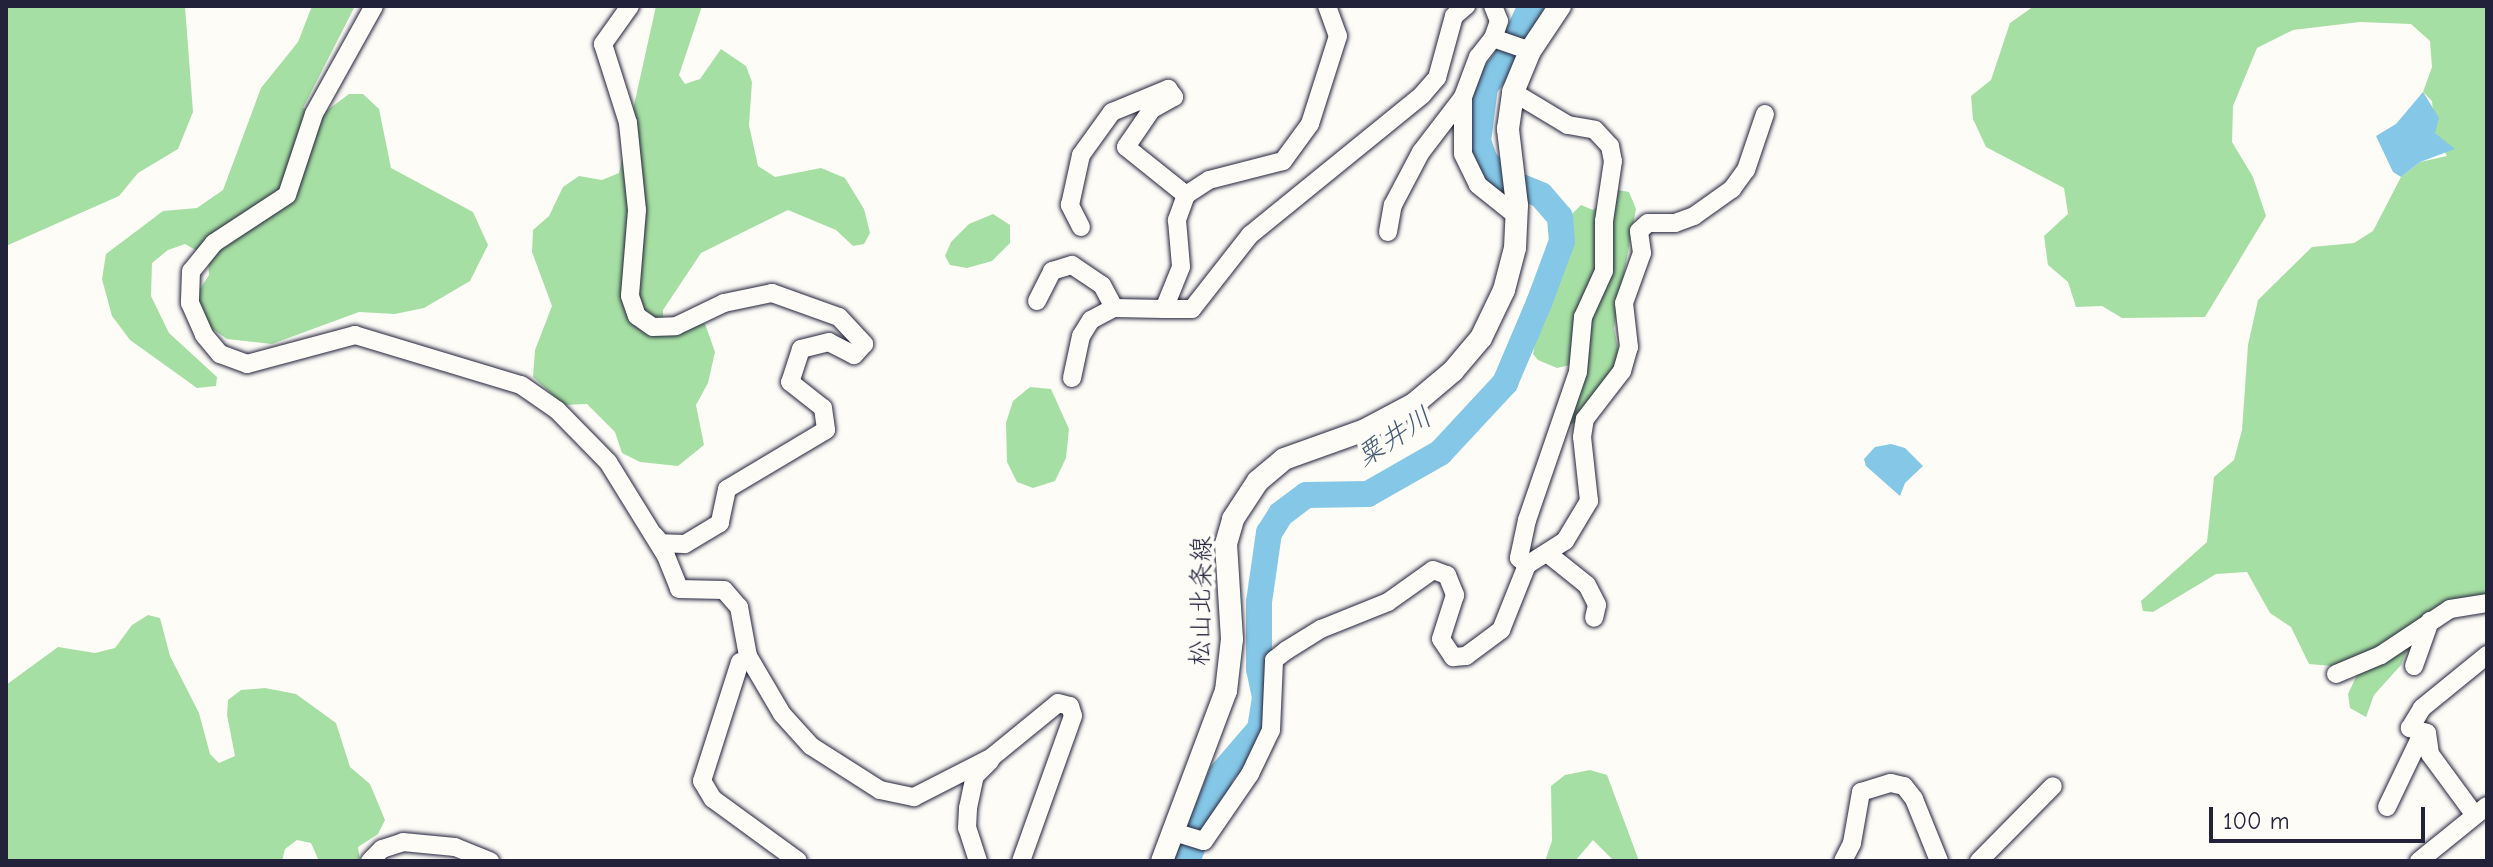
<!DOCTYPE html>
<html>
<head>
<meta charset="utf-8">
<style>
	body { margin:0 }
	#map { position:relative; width:2493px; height:867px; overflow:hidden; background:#fdfcf7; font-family:"Comic Neue","Klee One",sans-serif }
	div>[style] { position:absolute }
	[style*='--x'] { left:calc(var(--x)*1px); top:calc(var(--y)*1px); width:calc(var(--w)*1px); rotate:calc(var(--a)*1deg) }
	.green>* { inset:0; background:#a6dfa3 }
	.water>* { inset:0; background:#85c7e6 }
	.river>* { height:26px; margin:-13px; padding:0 13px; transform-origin:13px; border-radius:13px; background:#85c7e6 }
	.roads { filter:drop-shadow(0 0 2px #22223b) drop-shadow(0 0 2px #22223b) }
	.minor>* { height:18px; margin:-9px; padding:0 9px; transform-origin:9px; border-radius:9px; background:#fdfcf7 }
	.major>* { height:22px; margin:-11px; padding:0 11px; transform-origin:11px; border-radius:11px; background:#fdfcf7 }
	span { translate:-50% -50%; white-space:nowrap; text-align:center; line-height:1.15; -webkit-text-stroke:8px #fdfcf7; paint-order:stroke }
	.street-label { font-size:26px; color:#22223b }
	.water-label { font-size:28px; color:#455c77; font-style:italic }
	.frame { position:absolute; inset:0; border:8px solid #22223b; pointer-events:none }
	.scale { position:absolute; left:2209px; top:807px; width:216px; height:36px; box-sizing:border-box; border:4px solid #22223b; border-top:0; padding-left:10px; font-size:24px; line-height:28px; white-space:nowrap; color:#22223b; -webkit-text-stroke:6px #fdfcf7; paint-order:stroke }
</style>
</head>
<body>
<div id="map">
	<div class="green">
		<div style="clip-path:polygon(6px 6px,185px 6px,193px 112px,178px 149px,138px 173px,119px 196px,6px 246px)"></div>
		<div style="clip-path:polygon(312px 6px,355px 6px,303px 108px,321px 115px,349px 94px,363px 94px,379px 109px,391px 168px,473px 212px,488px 245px,470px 281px,424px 308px,395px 314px,359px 312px,272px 344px,227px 339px,198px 319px,193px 300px,209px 275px,208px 257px,185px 244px,168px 250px,152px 263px,151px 296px,169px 333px,217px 377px,216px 386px,197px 388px,130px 340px,112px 316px,102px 279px,106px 254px,163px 211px,197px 208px,223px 190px,261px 88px,298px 42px)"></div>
		<div style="clip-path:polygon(656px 6px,702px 6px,679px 75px,685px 84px,700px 79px,721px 49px,746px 66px,752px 82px,749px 125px,758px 166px,775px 177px,821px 168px,845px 178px,864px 209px,870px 233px,864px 244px,853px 246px,836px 230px,788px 210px,701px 253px,663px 310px,663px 318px,705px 324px,715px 352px,708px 383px,696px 405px,704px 445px,678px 466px,640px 462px,622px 453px,615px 432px,587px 404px,564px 405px,533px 377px,535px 350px,552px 306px,532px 252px,533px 230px,549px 216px,563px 187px,579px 176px,602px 180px,619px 173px)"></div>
		<div style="clip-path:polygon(2034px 6px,2487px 6px,2487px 598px,2417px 624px,2401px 665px,2374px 695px,2366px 717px,2350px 708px,2348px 694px,2362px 664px,2353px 659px,2332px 666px,2309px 664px,2291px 627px,2270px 613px,2247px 572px,2216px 574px,2153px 612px,2143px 611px,2141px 601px,2207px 542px,2214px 477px,2234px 460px,2242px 430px,2248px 345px,2258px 300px,2312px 247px,2354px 243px,2373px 231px,2401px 177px,2420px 162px,2447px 156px,2435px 133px,2432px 101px,2423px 92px,2432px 67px,2430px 41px,2411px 24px,2360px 22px,2293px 30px,2257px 48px,2233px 106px,2232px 142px,2253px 177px,2266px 216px,2205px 317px,2122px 318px,2102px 306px,2076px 307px,2068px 282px,2048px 265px,2044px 236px,2068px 214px,2064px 188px,1986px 147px,1973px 119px,1971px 96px,1991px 80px,2010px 23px)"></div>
		<div style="clip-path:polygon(1618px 190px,1629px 192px,1636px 209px,1614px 328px,1619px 354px,1615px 369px,1582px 420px,1571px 424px,1563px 416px,1570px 365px,1557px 368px,1538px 360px,1533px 354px,1538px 326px,1560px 280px,1573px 213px,1581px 205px,1593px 210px)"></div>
		<div style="clip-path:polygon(993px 214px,1010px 225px,1010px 243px,992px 261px,967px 268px,950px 265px,945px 256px,951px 242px,969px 224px)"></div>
		<div style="clip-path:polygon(1030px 387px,1051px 389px,1069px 429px,1066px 458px,1055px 481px,1033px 488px,1017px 482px,1007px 462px,1006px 423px,1013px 401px)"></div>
		<div style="clip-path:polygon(148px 615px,160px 618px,170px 656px,199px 713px,210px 754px,219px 763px,235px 756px,227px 715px,228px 700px,241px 690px,265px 688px,296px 694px,336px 723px,350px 767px,370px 784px,385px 820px,378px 834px,358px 847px,360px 861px,319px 861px,311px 843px,297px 840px,285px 849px,282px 861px,6px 861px,6px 685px,58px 647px,95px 653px,115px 648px,132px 625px)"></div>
		<div style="clip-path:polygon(1590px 770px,1607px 775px,1639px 861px,1614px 861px,1593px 840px,1575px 861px,1545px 861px,1552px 841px,1551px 786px,1565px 775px)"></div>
	</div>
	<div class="water">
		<div style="clip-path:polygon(2423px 92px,2439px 118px,2435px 133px,2455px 149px,2420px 162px,2401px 177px,2393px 172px,2376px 136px,2396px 124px)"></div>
		<div style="clip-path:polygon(1891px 444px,1905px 448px,1923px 466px,1905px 483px,1900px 496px,1866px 466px,1864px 459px,1875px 447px)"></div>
	</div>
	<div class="river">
		<div style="--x:1187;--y:861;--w:95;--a:-68.3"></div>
		<div style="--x:1222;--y:773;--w:58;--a:-49.2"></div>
		<div style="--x:1260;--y:729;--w:32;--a:-81"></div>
		<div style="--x:1265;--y:697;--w:29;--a:-102"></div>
		<div style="--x:1259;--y:669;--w:67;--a:-90"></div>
		<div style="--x:1259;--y:602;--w:70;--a:-81.8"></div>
		<div style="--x:1269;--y:533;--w:22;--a:-58"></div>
		<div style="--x:1281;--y:514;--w:31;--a:-37"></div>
		<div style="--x:1306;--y:495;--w:62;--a:-0.9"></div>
		<div style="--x:1368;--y:494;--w:83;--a:-29.7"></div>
		<div style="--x:1440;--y:453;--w:96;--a:-47.1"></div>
		<div style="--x:1505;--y:383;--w:87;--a:-67"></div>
		<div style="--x:1539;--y:303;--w:66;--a:-69.6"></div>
		<div style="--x:1562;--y:241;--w:24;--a:-95"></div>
		<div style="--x:1560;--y:217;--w:29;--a:-131"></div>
		<div style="--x:1541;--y:195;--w:44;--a:-157.5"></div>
		<div style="--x:1500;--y:178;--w:23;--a:-131"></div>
		<div style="--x:1485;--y:161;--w:21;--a:-109"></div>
		<div style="--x:1478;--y:141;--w:54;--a:-82.6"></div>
		<div style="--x:1485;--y:87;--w:35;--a:-53"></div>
		<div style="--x:1506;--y:59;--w:59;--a:-64.7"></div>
	</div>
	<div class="roads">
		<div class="minor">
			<div style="--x:374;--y:6;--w:124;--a:119.1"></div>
			<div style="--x:314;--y:114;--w:85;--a:108.4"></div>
			<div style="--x:287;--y:195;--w:87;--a:146.7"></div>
			<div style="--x:214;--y:243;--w:36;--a:129"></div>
			<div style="--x:191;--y:271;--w:32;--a:92"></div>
			<div style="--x:190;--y:303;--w:35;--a:66"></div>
			<div style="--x:204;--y:335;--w:25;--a:50"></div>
			<div style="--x:220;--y:354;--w:29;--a:20"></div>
			<div style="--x:247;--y:364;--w:112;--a:-15"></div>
			<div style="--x:355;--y:335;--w:173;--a:16.8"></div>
			<div style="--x:521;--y:385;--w:44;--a:34.8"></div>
			<div style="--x:557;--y:410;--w:73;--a:45.6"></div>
			<div style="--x:608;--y:462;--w:110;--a:58.3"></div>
			<div style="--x:666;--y:556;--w:35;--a:68"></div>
			<div style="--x:679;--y:589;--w:45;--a:1.3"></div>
			<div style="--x:724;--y:590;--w:23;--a:49"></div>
			<div style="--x:739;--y:607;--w:50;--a:79.6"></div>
			<div style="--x:748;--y:656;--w:67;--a:59.6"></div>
			<div style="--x:782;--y:714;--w:43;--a:47.8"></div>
			<div style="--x:811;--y:746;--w:82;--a:32.5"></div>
			<div style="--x:880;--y:790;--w:35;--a:12"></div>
			<div style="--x:914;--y:797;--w:88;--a:-27.1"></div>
			<div style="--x:992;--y:757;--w:85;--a:-39.3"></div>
			<div style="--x:1058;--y:703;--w:12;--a:14"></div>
			<div style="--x:1070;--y:706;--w:10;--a:73"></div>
			<div style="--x:1073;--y:716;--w:154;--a:109.7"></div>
			<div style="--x:630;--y:6;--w:47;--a:125.4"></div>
			<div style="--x:603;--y:44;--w:83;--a:72.4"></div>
			<div style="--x:628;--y:123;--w:87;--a:84.1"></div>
			<div style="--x:637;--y:210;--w:86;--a:94.7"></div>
			<div style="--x:630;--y:296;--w:21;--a:71"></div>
			<div style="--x:637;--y:316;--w:19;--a:35"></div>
			<div style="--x:653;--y:327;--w:23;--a:-2"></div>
			<div style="--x:676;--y:326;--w:53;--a:-25.6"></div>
			<div style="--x:724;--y:303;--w:49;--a:-11.8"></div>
			<div style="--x:772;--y:293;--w:71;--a:19.7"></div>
			<div style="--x:839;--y:317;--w:37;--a:47"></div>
			<div style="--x:864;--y:344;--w:15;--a:132"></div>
			<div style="--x:854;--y:355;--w:28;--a:-153"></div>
			<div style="--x:829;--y:342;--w:29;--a:166"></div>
			<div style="--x:801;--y:349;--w:35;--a:108"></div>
			<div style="--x:790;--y:382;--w:42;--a:38.2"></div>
			<div style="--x:823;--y:408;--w:22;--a:82"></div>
			<div style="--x:826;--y:430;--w:115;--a:149.2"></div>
			<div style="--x:727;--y:489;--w:35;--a:102"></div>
			<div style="--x:720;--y:523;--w:41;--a:149"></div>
			<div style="--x:685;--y:544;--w:24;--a:-178"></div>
			<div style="--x:661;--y:543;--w:11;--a:-131"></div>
			<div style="--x:1327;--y:6;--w:32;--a:70"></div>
			<div style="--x:1338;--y:36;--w:92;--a:107.7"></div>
			<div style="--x:1310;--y:124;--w:46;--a:126.1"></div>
			<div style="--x:1283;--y:161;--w:76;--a:165.6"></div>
			<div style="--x:1209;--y:180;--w:27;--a:147"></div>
			<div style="--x:1186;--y:195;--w:27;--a:110"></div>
			<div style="--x:1177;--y:220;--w:47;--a:85.1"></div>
			<div style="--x:1181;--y:267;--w:45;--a:112"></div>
			<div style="--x:1164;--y:309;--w:28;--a:0"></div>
			<div style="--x:1192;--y:309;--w:94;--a:-51.9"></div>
			<div style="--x:1250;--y:235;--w:222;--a:-39.1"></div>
			<div style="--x:1422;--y:95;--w:23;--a:-49"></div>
			<div style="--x:1437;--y:78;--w:64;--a:-74.7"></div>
			<div style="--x:1454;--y:16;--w:16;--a:-40"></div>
			<div style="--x:1493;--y:6;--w:16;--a:68"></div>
			<div style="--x:1499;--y:21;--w:18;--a:109"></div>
			<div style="--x:1493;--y:38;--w:39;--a:19"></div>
			<div style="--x:1493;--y:38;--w:24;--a:128"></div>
			<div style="--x:1478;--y:57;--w:43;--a:110.6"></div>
			<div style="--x:1463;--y:97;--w:57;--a:90"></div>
			<div style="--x:1463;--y:154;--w:34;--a:64"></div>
			<div style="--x:1478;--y:185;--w:50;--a:38.5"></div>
			<div style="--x:1513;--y:92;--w:64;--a:31"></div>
			<div style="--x:1568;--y:125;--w:27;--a:10"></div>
			<div style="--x:1595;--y:130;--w:22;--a:47"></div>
			<div style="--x:1610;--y:146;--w:15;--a:79"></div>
			<div style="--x:1613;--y:161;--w:61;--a:98.5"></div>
			<div style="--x:1604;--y:221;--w:50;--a:90"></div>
			<div style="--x:1604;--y:271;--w:51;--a:114.5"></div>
			<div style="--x:1583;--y:317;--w:55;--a:95.2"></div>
			<div style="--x:1578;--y:372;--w:157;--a:109"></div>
			<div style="--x:1527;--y:520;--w:39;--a:102"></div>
			<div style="--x:1519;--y:558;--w:11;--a:41"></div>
			<div style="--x:1081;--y:227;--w:25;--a:-117"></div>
			<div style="--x:1070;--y:205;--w:51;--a:-77.6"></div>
			<div style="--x:1081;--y:155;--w:53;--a:-54.2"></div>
			<div style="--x:1112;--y:112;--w:61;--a:-22.3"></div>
			<div style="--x:1168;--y:89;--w:10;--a:53"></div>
			<div style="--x:1174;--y:97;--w:25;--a:151"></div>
			<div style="--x:1152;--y:109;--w:46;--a:124.4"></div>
			<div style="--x:1126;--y:147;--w:77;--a:38.7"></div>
			<div style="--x:1388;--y:232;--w:27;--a:-80"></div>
			<div style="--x:1393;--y:205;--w:60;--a:-62.2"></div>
			<div style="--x:1421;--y:152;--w:69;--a:-52.6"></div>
			<div style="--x:1037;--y:301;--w:34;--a:-63"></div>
			<div style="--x:1052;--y:271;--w:21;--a:-17"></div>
			<div style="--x:1072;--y:265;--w:36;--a:34"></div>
			<div style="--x:1102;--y:285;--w:26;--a:62"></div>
			<div style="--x:1072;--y:378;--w:43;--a:-77.9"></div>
			<div style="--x:1081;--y:336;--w:19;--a:-58"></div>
			<div style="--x:1091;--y:320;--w:26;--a:-28"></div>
			<div style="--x:1114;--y:308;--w:50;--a:1.1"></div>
			<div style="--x:1547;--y:553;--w:51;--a:38.7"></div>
			<div style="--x:1587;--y:585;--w:22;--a:63"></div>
			<div style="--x:1597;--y:605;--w:13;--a:103"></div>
			<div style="--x:740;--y:662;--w:125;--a:107.7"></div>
			<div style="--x:702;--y:781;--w:21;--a:59"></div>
			<div style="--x:713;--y:799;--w:105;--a:36.1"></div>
			<div style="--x:2414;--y:666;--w:48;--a:-70.4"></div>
			<div style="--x:2336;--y:674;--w:49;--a:-22.9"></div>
			<div style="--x:2381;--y:655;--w:83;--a:-33.7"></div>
			<div style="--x:2450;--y:609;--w:37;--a:-9"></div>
			<div style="--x:2387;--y:807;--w:83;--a:-64.4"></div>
			<div style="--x:2474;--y:814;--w:74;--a:-126.3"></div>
			<div style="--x:2430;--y:754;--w:21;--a:-98"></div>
			<div style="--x:2427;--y:733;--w:18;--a:-164"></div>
			<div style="--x:2410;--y:728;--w:23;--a:-59"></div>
			<div style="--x:2422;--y:708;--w:84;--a:-39.2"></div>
			<div style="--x:1174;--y:832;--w:31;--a:17"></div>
			<div style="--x:1204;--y:841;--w:81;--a:-55.5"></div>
			<div style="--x:1250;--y:774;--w:49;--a:-64.5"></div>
			<div style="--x:1271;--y:730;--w:70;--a:-87.5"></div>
			<div style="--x:1274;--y:660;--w:16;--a:-38"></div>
			<div style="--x:1287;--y:650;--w:40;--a:-32"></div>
			<div style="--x:1321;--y:629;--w:72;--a:-21.9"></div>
			<div style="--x:1388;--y:602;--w:55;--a:-35.4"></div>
			<div style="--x:1433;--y:570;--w:15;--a:20"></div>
			<div style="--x:1447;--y:575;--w:22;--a:68"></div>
			<div style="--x:1455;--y:595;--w:46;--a:107.7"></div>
			<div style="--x:1441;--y:639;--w:22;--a:56"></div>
			<div style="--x:1453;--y:657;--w:13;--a:-4"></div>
			<div style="--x:1466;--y:656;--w:44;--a:-36.6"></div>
			<div style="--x:1501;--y:630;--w:70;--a:-68.2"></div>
			<div style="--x:1527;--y:565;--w:45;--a:-32.3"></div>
			<div style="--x:1565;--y:541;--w:47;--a:-59"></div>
			<div style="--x:1589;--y:501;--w:64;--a:-96.2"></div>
			<div style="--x:1582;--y:437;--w:18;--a:-81"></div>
			<div style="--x:1585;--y:419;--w:61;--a:-52.4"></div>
			<div style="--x:1622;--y:371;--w:25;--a:-74"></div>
			<div style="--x:1629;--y:347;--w:44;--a:-96.5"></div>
			<div style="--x:1624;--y:303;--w:53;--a:-70.2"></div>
			<div style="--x:1642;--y:253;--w:22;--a:-98"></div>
			<div style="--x:1639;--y:231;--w:12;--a:-42"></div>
			<div style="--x:1648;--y:223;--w:27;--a:0"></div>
			<div style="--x:1675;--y:223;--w:20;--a:-20"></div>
			<div style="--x:1694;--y:216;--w:47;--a:-35.4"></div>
			<div style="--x:1732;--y:189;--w:24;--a:-54"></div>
			<div style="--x:1746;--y:170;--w:59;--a:-71.3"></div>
			<div style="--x:370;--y:861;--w:17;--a:-45"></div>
			<div style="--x:382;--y:849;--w:22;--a:-18"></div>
			<div style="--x:403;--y:842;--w:52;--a:5.5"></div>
			<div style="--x:455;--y:847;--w:38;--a:22"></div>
			<div style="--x:978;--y:861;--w:35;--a:-108"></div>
			<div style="--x:967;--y:828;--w:20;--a:-87"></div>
			<div style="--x:968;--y:808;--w:33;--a:-78"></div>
			<div style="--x:975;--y:776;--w:21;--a:-45"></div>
			<div style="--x:1843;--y:861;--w:20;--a:-63"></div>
			<div style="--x:1852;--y:843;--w:52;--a:-80"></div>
			<div style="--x:1861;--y:792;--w:31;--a:-17"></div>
			<div style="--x:1891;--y:783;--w:13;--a:13"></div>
			<div style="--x:1904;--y:786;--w:16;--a:52"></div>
			<div style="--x:1914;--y:799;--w:67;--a:68"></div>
			<div style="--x:1979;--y:861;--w:105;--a:-45.4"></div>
			<div style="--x:2419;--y:861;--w:87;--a:-39"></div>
		</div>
		<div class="major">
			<div style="--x:1162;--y:861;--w:182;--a:-69.4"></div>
			<div style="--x:1226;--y:691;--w:52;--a:-83.4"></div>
			<div style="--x:1232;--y:639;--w:95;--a:-93.6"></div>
			<div style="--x:1226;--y:544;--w:26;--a:-74"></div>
			<div style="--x:1233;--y:519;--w:45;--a:-56.7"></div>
			<div style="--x:1258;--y:481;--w:34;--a:-40"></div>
			<div style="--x:1284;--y:459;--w:86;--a:-19.7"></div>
			<div style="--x:1365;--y:430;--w:55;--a:-28"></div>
			<div style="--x:1414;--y:404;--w:51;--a:-40.2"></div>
			<div style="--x:1453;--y:371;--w:43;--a:-49.7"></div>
			<div style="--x:1481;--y:338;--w:53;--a:-64.4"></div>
			<div style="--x:1504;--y:290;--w:43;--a:-75.3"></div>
			<div style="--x:1515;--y:248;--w:43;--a:-87.3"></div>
			<div style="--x:1517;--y:205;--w:77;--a:-96.8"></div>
			<div style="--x:1508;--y:129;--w:37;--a:-82"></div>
			<div style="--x:1513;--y:92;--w:44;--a:-67.5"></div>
			<div style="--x:1530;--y:51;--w:54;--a:-56.3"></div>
		</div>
	</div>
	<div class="street-label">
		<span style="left:1202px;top:601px;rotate:-89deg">松山北条線</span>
	</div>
	<div class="water-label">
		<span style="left:1394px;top:437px;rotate:-33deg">粟井川</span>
	</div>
	<div class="frame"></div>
	<div class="scale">100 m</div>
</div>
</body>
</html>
